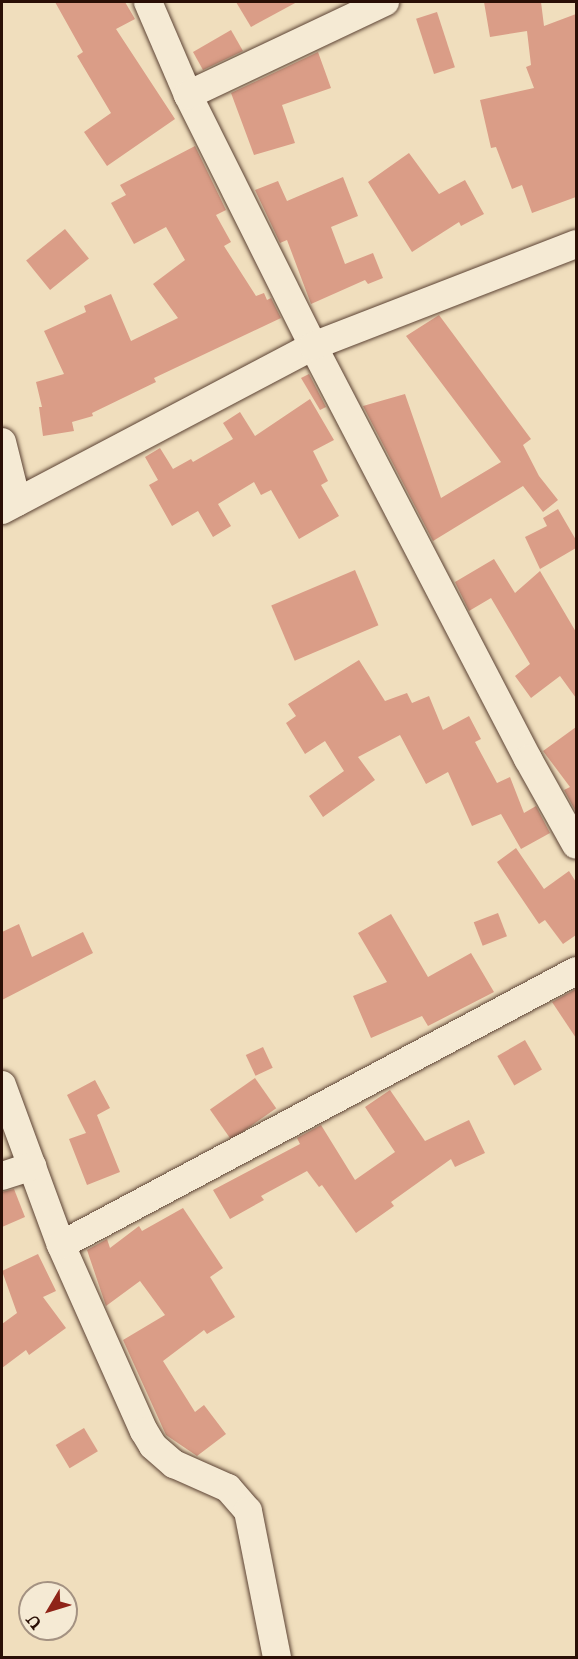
<!DOCTYPE html>
<html>
<head>
<meta charset="utf-8">
<style>
	body { margin:0 }
	#map { position:relative; width:578px; height:1659px; overflow:hidden; background:#f0debd; font-family:"IM FELL English",serif }
	div>[style] { position:absolute }
	[style*='--x'] { left:calc(var(--x)*1px); top:calc(var(--y)*1px); width:calc(var(--w)*1px); rotate:calc(var(--a)*1deg) }
	.building>* { inset:0; background:#da9d87; transform-origin:0 0 }
	.roads { filter:drop-shadow(0 0 2px #5c4334) drop-shadow(0 0 2px #5c4334) }
	.minor>* { height:28px; margin:-14px; padding:0 14px; transform-origin:14px; border-radius:14px; background:#f5ead4 }
	span { translate:-50% -50%; white-space:nowrap; text-align:center; line-height:1.15; -webkit-text-stroke:5px #f5ead4; paint-order:stroke }
	.frame { position:absolute; inset:0; border:3px solid #2a0f06; pointer-events:none }
	.north { position:absolute; left:18px; top:1581px; width:60px; height:60px; box-sizing:border-box; background:#f5ead4; border:2px solid #a49282; border-radius:50%; rotate:232deg; font-size:16px; font-weight:700; line-height:24px; text-align:center; color:#2a0f06 }
	.north::after { content:''; display:block; margin:auto; width:21px; height:27px; background:#8f2418; clip-path:polygon(50% 0,100% 100%,50% 72%,0 100%) }
</style>
</head>
<body>
<div id="map">
	<div class="building">
		<div style="clip-path:polygon(55px 2px,125px 2px,135px 19px,116px 29px,175px 119px,107px 166px,84px 132px,111px 113px,77px 56px,83px 52px)"></div>
		<div style="clip-path:polygon(236px 2px,297px 2px,251px 27px)"></div>
		<div style="clip-path:polygon(484px 2px,541px 2px,544px 26px,576px 14px,576px 197px,532px 213px,522px 185px,512px 189px,496px 147px,491px 148px,480px 100px,534px 88px,526px 67px,531px 65px,527px 31px,490px 37px)"></div>
		<div style="left:437px;top:12px;width:58px;height:22px;rotate:72deg"></div>
		<div style="clip-path:polygon(231px 30px,243px 51px,203px 70px,193px 52px)"></div>
		<div style="clip-path:polygon(318px 52px,331px 88px,282px 105px,295px 143px,254px 155px,231px 93px)"></div>
		<div style="clip-path:polygon(195px 146px,226px 210px,216px 215px,231px 242px,224px 246px,256px 296px,264px 293px,267px 300px,271px 298px,281px 318px,154px 378px,156px 382px,92px 413px,93px 416px,72px 422px,74px 431px,43px 436px,39px 407px,42px 407px,36px 382px,64px 374px,44px 331px,86px 312px,84px 306px,111px 294px,131px 341px,178px 318px,153px 284px,185px 260px,166px 227px,134px 244px,111px 203px,126px 195px,120px 185px)"></div>
		<div style="clip-path:polygon(409px 153px,439px 194px,465px 180px,484px 214px,461px 226px,459px 222px,412px 252px,368px 182px)"></div>
		<div style="clip-path:polygon(343px 177px,358px 216px,331px 227px,345px 264px,373px 253px,383px 278px,368px 284px,365px 280px,311px 304px,287px 240px,280px 243px,255px 190px,278px 181px,287px 201px)"></div>
		<div style="left:65px;top:229px;width:38px;height:50px;rotate:51deg"></div>
		<div style="clip-path:polygon(439px 315px,531px 439px,523px 445px,539px 476px,558px 500px,543px 512px,523px 486px,433px 541px,363px 406px,405px 394px,441px 498px,501px 462px,406px 336px)"></div>
		<div style="clip-path:polygon(309px 374px,326px 407px,320px 410px,301px 378px)"></div>
		<div style="clip-path:polygon(310px 399px,334px 440px,313px 451px,328px 481px,321px 485px,339px 516px,299px 539px,271px 490px,261px 495px,254px 482px,218px 504px,231px 526px,213px 537px,198px 511px,172px 526px,149px 485px,158px 480px,145px 457px,160px 448px,173px 469px,191px 459px,193px 462px,233px 439px,223px 423px,240px 412px,255px 436px)"></div>
		<div style="clip-path:polygon(558px 509px,576px 540px,576px 548px,540px 569px,525px 537px,547px 526px,543px 518px)"></div>
		<div style="clip-path:polygon(494px 559px,515px 593px,540px 571px,576px 632px,576px 698px,560px 676px,531px 698px,515px 676px,530px 664px,491px 598px,469px 611px,455px 582px)"></div>
		<div style="left:355px;top:570px;width:60px;height:91px;rotate:67deg"></div>
		<div style="clip-path:polygon(359px 660px,385px 701px,407px 693px,412px 703px,429px 696px,443px 730px,469px 716px,481px 739px,475px 742px,497px 783px,510px 777px,524px 813px,536px 806px,550px 833px,521px 849px,501px 814px,472px 826px,448px 772px,426px 784px,400px 735px,358px 757px,375px 780px,323px 817px,309px 796px,344px 771px,325px 741px,305px 754px,286px 723px,296px 716px,288px 704px)"></div>
		<div style="clip-path:polygon(576px 727px,576px 812px,564px 790px,570px 787px,543px 751px)"></div>
		<div style="clip-path:polygon(516px 848px,544px 889px,569px 871px,576px 882px,576px 935px,563px 944px,545px 920px,539px 924px,497px 862px)"></div>
		<div style="left:498px;top:913px;width:25px;height:26px;rotate:69deg"></div>
		<div style="clip-path:polygon(391px 914px,428px 977px,471px 953px,494px 992px,428px 1026px,422px 1016px,371px 1038px,353px 996px,387px 982px,358px 933px)"></div>
		<div style="clip-path:polygon(19px 924px,32px 957px,83px 932px,93px 953px,2px 1000px,2px 932px)"></div>
		<div style="clip-path:polygon(576px 989px,576px 1038px,552px 1002px)"></div>
		<div style="left:525px;top:1040px;width:34px;height:32px;rotate:60deg"></div>
		<div style="left:263px;top:1047px;width:23px;height:19px;rotate:65deg"></div>
		<div style="left:255px;top:1078px;width:37px;height:55px;rotate:55deg"></div>
		<div style="clip-path:polygon(95px 1080px,110px 1108px,97px 1115px,120px 1172px,87px 1185px,69px 1139px,86px 1133px,67px 1095px)"></div>
		<div style="clip-path:polygon(390px 1090px,425px 1141px,469px 1120px,485px 1153px,455px 1167px,451px 1159px,391px 1202px,394px 1206px,356px 1233px,322px 1185px,319px 1187px,307px 1171px,261px 1196px,264px 1200px,230px 1219px,213px 1190px,300px 1144px,297px 1138px,321px 1125px,355px 1180px,395px 1152px,365px 1107px)"></div>
		<div style="clip-path:polygon(14px 1189px,25px 1217px,2px 1227px,2px 1192px)"></div>
		<div style="clip-path:polygon(183px 1208px,223px 1268px,210px 1277px,235px 1317px,207px 1334px,204px 1330px,163px 1361px,195px 1412px,204px 1405px,226px 1434px,197px 1456px,166px 1435px,123px 1340px,165px 1315px,140px 1281px,106px 1306px,87px 1250px,107px 1239px,110px 1248px,139px 1226px,142px 1231px)"></div>
		<div style="clip-path:polygon(38px 1254px,56px 1291px,43px 1297px,66px 1328px,29px 1355px,26px 1350px,2px 1368px,2px 1324px,17px 1313px,2px 1271px)"></div>
		<div style="left:84px;top:1428px;width:27px;height:33px;rotate:59deg"></div>
	</div>
	<div class="roads">
		<div class="minor">
			<div style="--x:148;--y:2;--w:101;--a:66.7"></div>
			<div style="--x:188;--y:95;--w:280;--a:63.5"></div>
			<div style="--x:313;--y:346;--w:466;--a:62.5"></div>
			<div style="--x:528;--y:759;--w:98;--a:60.8"></div>
			<div style="--x:188;--y:95;--w:218;--a:-25.3"></div>
			<div style="--x:2;--y:442;--w:62;--a:76"></div>
			<div style="--x:2;--y:510;--w:352;--a:-27.8"></div>
			<div style="--x:313;--y:346;--w:282;--a:-21.2"></div>
			<div style="--x:2;--y:1085;--w:171;--a:69.8"></div>
			<div style="--x:61;--y:1245;--w:204;--a:66"></div>
			<div style="--x:144;--y:1431;--w:17;--a:59"></div>
			<div style="--x:153;--y:1446;--w:28;--a:41"></div>
			<div style="--x:174;--y:1464;--w:59;--a:24"></div>
			<div style="--x:228;--y:1488;--w:30;--a:49"></div>
			<div style="--x:248;--y:1511;--w:150;--a:78.8"></div>
			<div style="--x:2;--y:1176;--w:32;--a:-18"></div>
			<div style="--x:61;--y:1245;--w:583;--a:-28.01"></div>
		</div>
	</div>
	<div class="frame"></div>
	<div class="north">U</div>
</div>
</body>
</html>
